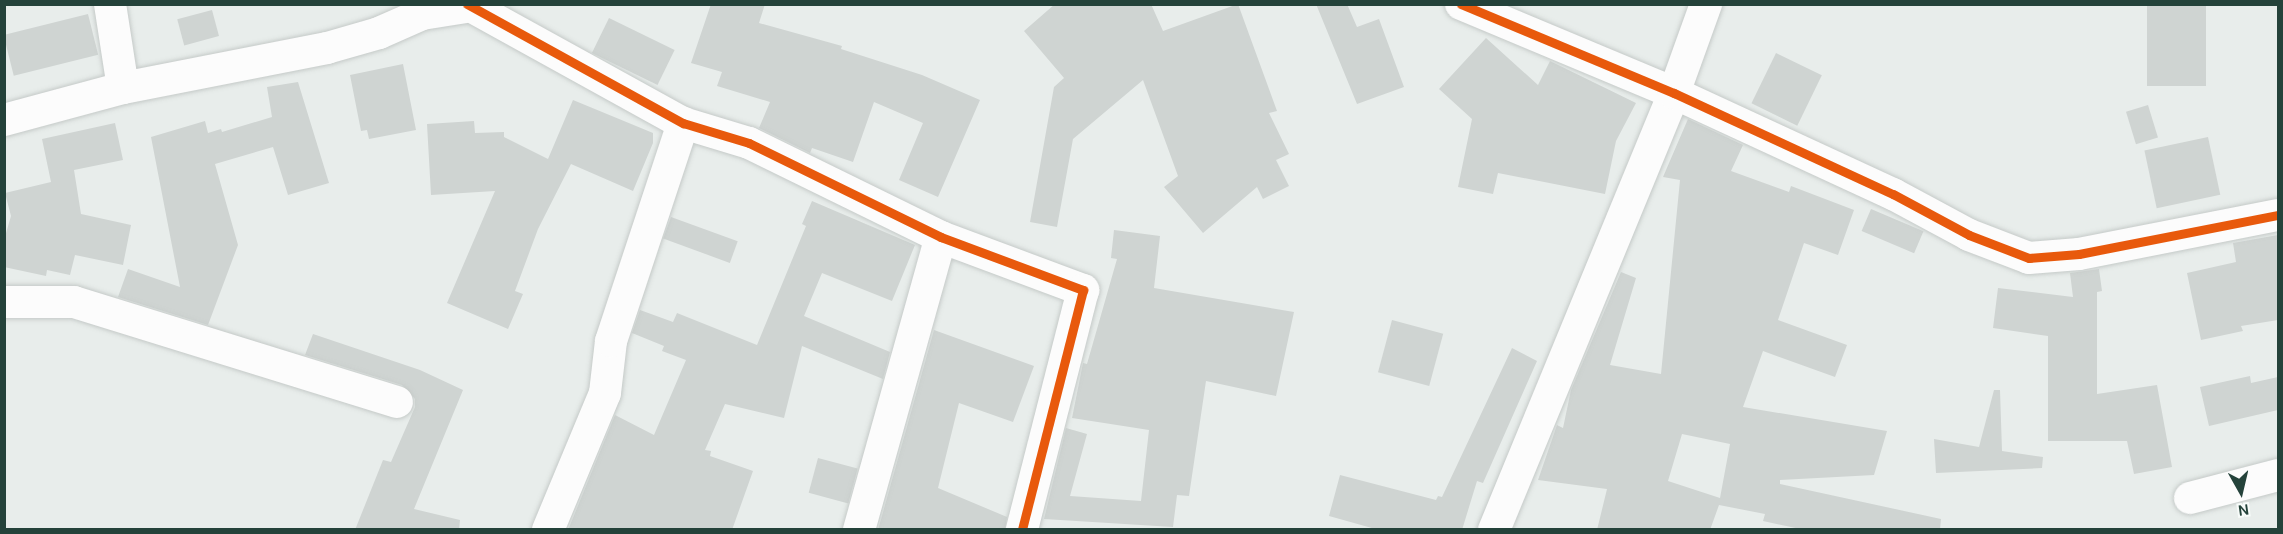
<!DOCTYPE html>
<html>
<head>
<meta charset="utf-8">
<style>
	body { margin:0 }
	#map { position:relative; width:2283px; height:534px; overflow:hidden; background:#e8edeb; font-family:Karla,sans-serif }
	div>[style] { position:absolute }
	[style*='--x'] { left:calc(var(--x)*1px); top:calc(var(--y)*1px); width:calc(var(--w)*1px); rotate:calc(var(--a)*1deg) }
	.building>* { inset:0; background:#cfd4d2; transform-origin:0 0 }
	.roads { filter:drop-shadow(0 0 2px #c5cac8) drop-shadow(0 0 2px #c5cac8) }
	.minor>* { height:32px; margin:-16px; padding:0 16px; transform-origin:16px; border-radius:16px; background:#fcfcfc }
	.cycleway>* { height:9px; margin:-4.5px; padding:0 4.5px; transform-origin:4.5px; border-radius:4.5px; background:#e8590c }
	span { translate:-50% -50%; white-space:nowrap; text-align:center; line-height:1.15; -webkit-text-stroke:5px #f7fbf9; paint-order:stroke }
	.frame { position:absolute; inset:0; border:6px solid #24423a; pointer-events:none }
	.north { position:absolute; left:2211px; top:462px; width:60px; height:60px; -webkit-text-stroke:4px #f7fbf9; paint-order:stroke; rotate:172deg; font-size:16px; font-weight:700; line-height:24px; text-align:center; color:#24423a }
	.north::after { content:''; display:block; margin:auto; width:21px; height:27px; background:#24423a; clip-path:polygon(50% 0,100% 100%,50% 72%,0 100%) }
</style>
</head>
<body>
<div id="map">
	<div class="building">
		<div style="clip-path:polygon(711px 4px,765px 4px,759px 23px,842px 46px,841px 49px,922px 75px,980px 100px,938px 197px,899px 180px,923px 123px,874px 102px,853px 162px,812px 148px,810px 153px,759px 128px,770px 102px,717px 86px,722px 72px,691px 63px)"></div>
		<div style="clip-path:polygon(1055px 4px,1151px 4px,1163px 31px,1238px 4px,1277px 111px,1269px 113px,1289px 154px,1276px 160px,1289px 186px,1263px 199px,1257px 187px,1203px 233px,1164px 187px,1178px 176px,1143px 80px,1073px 139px,1057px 227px,1030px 222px,1054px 87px,1064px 78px,1024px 31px)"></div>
		<div style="clip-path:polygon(1316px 4px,1347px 4px,1357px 27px,1379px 19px,1404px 87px,1357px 104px)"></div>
		<div style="left:2147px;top:4px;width:59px;height:82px"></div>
		<div style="left:212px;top:10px;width:27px;height:36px;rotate:75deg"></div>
		<div style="left:88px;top:14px;width:42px;height:87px;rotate:76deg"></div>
		<div style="left:609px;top:18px;width:73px;height:39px;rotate:26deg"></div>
		<div style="clip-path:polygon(1486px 38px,1538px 85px,1550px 61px,1636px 103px,1616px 141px,1605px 194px,1498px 173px,1493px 194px,1458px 187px,1472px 119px,1439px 89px)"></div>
		<div style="left:1776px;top:53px;width:51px;height:56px;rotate:26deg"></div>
		<div style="clip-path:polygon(403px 64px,416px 130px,369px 139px,367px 130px,361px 131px,350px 75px)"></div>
		<div style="clip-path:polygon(298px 82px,329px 183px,288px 195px,273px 147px,215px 164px,238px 245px,208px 325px,118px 297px,128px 269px,180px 287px,151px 137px,205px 121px,208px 133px,221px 129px,222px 132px,272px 117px,267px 87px)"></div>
		<div style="clip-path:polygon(573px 100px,653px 133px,653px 143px,633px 191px,571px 164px,538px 229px,515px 291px,523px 294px,508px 329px,447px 303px,495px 191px,431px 195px,427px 124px,474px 121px,475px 133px,504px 132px,504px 137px,548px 159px)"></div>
		<div style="left:2148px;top:105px;width:34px;height:23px;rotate:73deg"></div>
		<div style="clip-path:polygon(evenodd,1688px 119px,1743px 145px,1731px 171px,1789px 192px,1791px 186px,1854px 210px,1838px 255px,1804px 243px,1778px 320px,1847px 345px,1835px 377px,1763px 351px,1743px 407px,1887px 431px,1874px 475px,1780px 480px,1780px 484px,1941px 519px,1940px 530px,1805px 530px,1763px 521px,1765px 514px,1719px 505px,1710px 530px,1597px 530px,1607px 489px,1538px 480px,1557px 425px,1563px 428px,1571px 390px,1621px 272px,1636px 278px,1610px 365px,1661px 374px,1680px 180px,1663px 177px,1688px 119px,1682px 434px,1730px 444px,1720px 498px,1668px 481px,1682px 434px)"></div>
		<div style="clip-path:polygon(115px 123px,123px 160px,74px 170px,81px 214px,131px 225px,123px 265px,75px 255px,70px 275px,47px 270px,46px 276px,4px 267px,4px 240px,11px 216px,5px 193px,51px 182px,42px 139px)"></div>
		<div style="left:2208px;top:137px;width:59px;height:65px;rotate:78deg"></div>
		<div style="clip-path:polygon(812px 201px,915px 245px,892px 301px,822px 273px,804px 316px,890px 352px,883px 379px,802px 346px,784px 418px,725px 404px,705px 450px,711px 451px,710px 456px,753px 471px,732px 530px,568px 530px,615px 415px,654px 435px,686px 360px,662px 351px,664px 346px,632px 333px,640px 310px,673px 322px,677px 313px,757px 345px,806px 226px,802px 224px)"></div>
		<div style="left:1871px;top:209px;width:57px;height:24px;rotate:23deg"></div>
		<div style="left:671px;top:217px;width:71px;height:23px;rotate:20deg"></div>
		<div style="clip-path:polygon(1114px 230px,1160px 236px,1154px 288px,1294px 312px,1276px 396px,1206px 381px,1189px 496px,1177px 495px,1173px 527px,1044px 519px,1066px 428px,1087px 434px,1070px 496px,1141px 501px,1149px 430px,1072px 418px,1083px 363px,1087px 364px,1117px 259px,1111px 258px)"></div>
		<div style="clip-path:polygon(2278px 235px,2278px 320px,2241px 326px,2243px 331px,2201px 340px,2187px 273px,2236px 262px,2233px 243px)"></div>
		<div style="clip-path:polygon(2099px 269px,2102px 291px,2097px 292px,2097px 394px,2157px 385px,2172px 467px,2134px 474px,2127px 441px,2048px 441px,2048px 336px,1993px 328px,1998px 288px,2073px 297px,2070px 273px)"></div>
		<div style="left:1392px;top:320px;width:53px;height:54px;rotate:15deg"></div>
		<div style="clip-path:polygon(934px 330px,1034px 366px,1013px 422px,959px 403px,938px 488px,1007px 517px,1005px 530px,878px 530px)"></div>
		<div style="clip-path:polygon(313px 334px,420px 370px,463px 390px,414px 509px,460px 520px,459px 530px,355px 530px,383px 460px,391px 462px,415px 407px,415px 399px,402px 385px,305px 355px)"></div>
		<div style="clip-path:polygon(1512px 348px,1537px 361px,1483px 483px,1477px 481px,1462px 530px,1379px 530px,1329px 516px,1340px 475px,1436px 500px,1438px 496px,1442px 497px)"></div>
		<div style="clip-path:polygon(2250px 376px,2251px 383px,2278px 377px,2278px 410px,2209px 426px,2200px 387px)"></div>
		<div style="clip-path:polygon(1994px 390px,2000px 390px,2002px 451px,2043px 457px,2042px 468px,1936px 473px,1934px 439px,1979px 447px)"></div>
		<div style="left:818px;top:458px;width:41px;height:36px;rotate:15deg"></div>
	</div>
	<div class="roads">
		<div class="minor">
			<div style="--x:110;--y:4;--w:85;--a:81.2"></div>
			<div style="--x:467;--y:4;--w:247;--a:28.9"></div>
			<div style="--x:683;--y:123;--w:69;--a:16.9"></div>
			<div style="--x:749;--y:143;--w:214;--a:26.1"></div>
			<div style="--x:941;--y:237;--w:152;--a:20.5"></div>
			<div style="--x:1083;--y:290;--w:248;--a:104.3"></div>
			<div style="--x:1461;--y:4;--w:231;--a:22.7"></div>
			<div style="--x:1674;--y:93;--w:241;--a:24.8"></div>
			<div style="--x:1893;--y:194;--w:86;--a:28.3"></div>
			<div style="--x:1969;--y:235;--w:64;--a:21"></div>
			<div style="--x:2029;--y:258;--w:50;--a:-4.6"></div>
			<div style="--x:2079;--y:254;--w:203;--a:-11.1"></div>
			<div style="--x:4;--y:120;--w:123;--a:-15.1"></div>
			<div style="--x:123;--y:88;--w:208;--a:-11.1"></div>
			<div style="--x:327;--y:48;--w:54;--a:-16.1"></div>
			<div style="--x:379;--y:33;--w:47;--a:-23.8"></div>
			<div style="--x:422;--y:14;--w:64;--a:-9"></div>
			<div style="--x:4;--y:302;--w:70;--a:0"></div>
			<div style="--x:74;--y:302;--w:338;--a:17.2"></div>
			<div style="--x:2190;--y:498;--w:91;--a:-14.6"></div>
			<div style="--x:548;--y:530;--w:148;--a:-67.4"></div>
			<div style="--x:605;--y:393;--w:52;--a:-83.4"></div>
			<div style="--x:611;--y:341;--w:230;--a:-71.7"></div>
			<div style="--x:859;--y:530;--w:304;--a:-74.4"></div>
			<div style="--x:1494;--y:530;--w:473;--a:-67.6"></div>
			<div style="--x:1674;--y:93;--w:95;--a:-70.2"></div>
		</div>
	</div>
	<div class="cycleway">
		<div style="--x:467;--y:4;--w:247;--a:28.9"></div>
		<div style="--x:683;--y:123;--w:69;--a:16.9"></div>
		<div style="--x:749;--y:143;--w:214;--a:26.1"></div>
		<div style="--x:941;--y:237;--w:152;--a:20.5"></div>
		<div style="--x:1083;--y:290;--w:248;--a:104.3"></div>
		<div style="--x:1461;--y:4;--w:231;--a:22.7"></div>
		<div style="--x:1674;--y:93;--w:241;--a:24.8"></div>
		<div style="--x:1893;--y:194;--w:86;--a:28.3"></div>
		<div style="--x:1969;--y:235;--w:64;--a:21"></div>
		<div style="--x:2029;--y:258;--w:50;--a:-4.6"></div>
		<div style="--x:2079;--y:254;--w:203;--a:-11.1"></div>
	</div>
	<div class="frame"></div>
	<div class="north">N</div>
</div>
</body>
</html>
